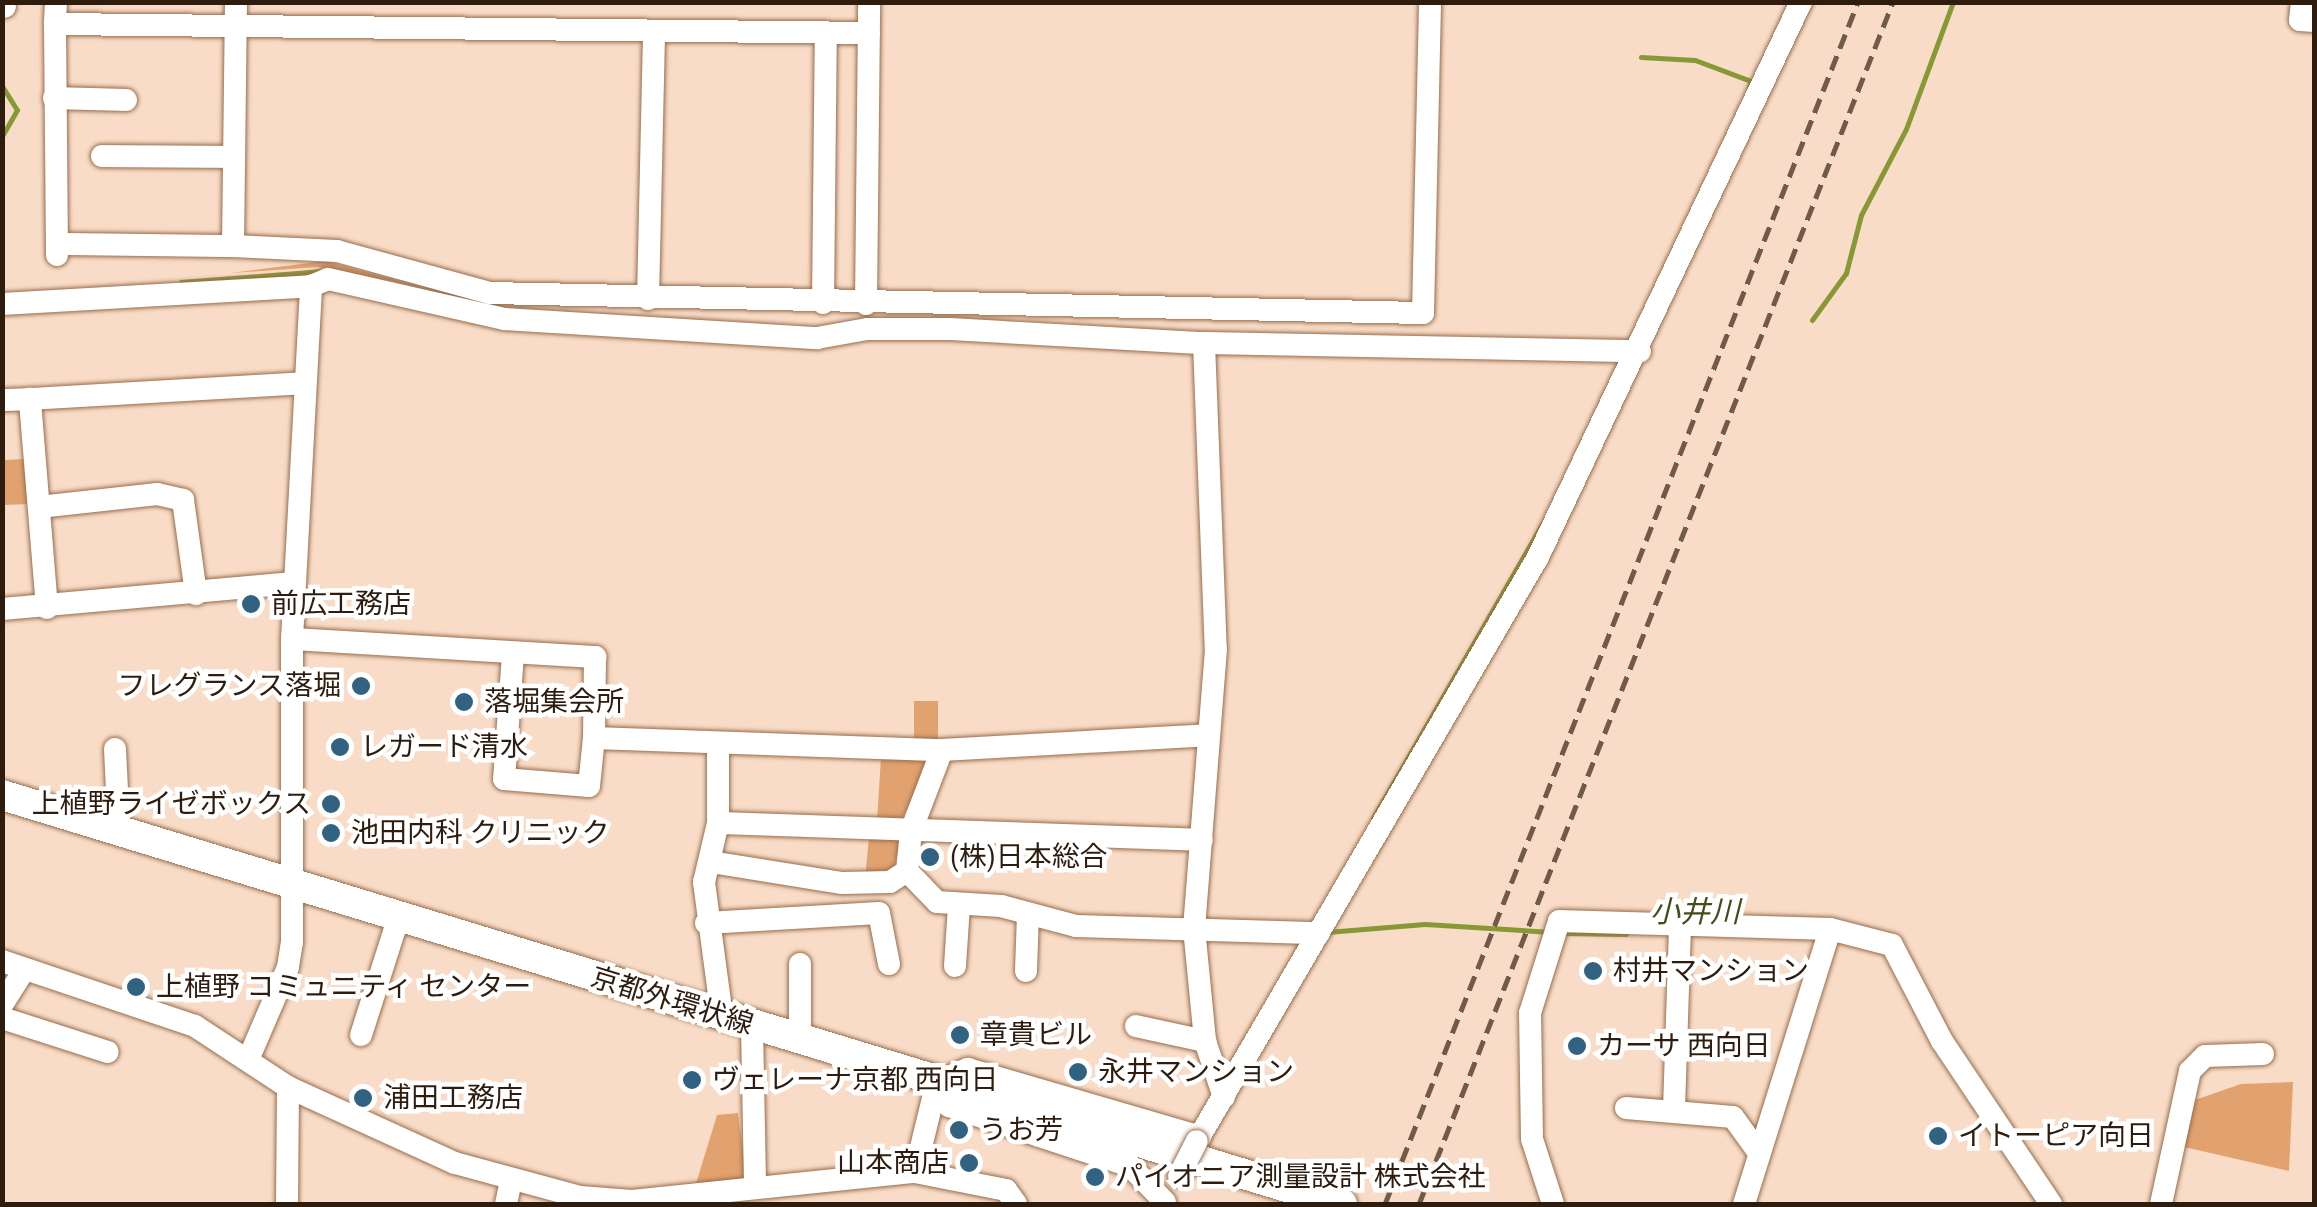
<!DOCTYPE html>
<html>
<head>
<meta charset="utf-8">
<style>
	body { margin:0 }
	#map { position:relative; width:2317px; height:1207px; overflow:hidden; background:#f9dcc7; font-family:"Roboto Condensed","Noto Sans JP",sans-serif }
	div>[style] { position:absolute }
	[style*='--x'] { left:calc(var(--x)*1px); top:calc(var(--y)*1px); width:calc(var(--w)*1px); rotate:calc(var(--a)*1deg) }
	.green>* { inset:0; background:#e2a26f; transform-origin:0 0 }
	.stream>* { height:5px; margin:-2.5px; padding:0 2.5px; transform-origin:2.5px; border-radius:2.5px; background:#879935 }
	.roads { filter:drop-shadow(0 0 2px #976d4c) drop-shadow(0 0 2px #976d4c) }
	.minor>* { height:22px; margin:-11px; padding:0 11px; transform-origin:11px; border-radius:11px; background:#fff }
	.major>* { height:30px; margin:-15px; padding:0 15px; transform-origin:15px; border-radius:15px; background:#fff }
	.rail>* { height:5px; margin-top:-2.5px; transform-origin:0; background:repeating-linear-gradient(90deg,#705b4a 0 15px,transparent 0 23px) }
	.bridges { filter:drop-shadow(0 0 2px #976d4c) drop-shadow(0 0 2px #976d4c) }
	.minor-bridge>* { height:22px; margin:-11px; padding:0 11px; transform-origin:11px; border-radius:11px; background:#fff }
	.dots>* { width:28px; height:28px; translate:-50% -50%; box-sizing:border-box; border:5px solid #fff; border-radius:50% }
	span { translate:-50% -50%; white-space:nowrap; text-align:center; line-height:1.15; -webkit-text-stroke:9px #fff; paint-order:stroke }
	.poi-label { font-size:28px; color:#2e1d0f }
	.left { translate:0 -50%; text-align:left }
	.right { translate:-100% -50%; text-align:right }
	.street-label { font-size:28px; color:#2e1d0f }
	.water-label { font-size:30px; color:#454e1b; font-style:italic }
	.frame { position:absolute; inset:0; border:5px solid #2e1d0f; pointer-events:none }
</style>
</head>
<body>
<div id="map">
	<div class="green">
		<div style="clip-path:polygon(325px 261px,413px 285px,318px 267px,231px 273px)"></div>
		<div style="clip-path:polygon(26px 459px,30px 504px,3px 505px,3px 460px)"></div>
		<div style="left:914px;top:701px;width:24px;height:41px"></div>
		<div style="clip-path:polygon(881px 757px,932px 759px,900px 822px,877px 822px)"></div>
		<div style="clip-path:polygon(869px 837px,901px 839px,891px 879px,865px 879px)"></div>
		<div style="clip-path:polygon(2293px 1082px,2289px 1171px,2184px 1147px,2192px 1101px,2241px 1084px)"></div>
		<div style="clip-path:polygon(738px 1113px,747px 1180px,695px 1187px,717px 1115px)"></div>
	</div>
	<div class="stream">
		<div style="--x:1641;--y:57;--w:54;--a:3.2"></div>
		<div style="--x:1695;--y:60;--w:60;--a:20.6"></div>
		<div style="--x:1751;--y:81;--w:6;--a:108"></div>
		<div style="--x:2;--y:86;--w:28;--a:58"></div>
		<div style="--x:17;--y:110;--w:30;--a:120"></div>
		<div style="--x:181;--y:282;--w:142;--a:-4.4"></div>
		<div style="--x:1812;--y:320;--w:58;--a:-54.1"></div>
		<div style="--x:1846;--y:273;--w:60;--a:-75.5"></div>
		<div style="--x:1861;--y:215;--w:97;--a:-62.4"></div>
		<div style="--x:1906;--y:129;--w:135;--a:-69.7"></div>
		<div style="--x:1373;--y:818;--w:339;--a:-60.1"></div>
		<div style="--x:1327;--y:932;--w:98;--a:-4.7"></div>
		<div style="--x:1425;--y:924;--w:126;--a:3.6"></div>
		<div style="--x:1562;--y:933;--w:64;--a:0.9"></div>
	</div>
	<div class="roads">
		<div class="minor">
			<div style="--x:3;--y:2;--w:5;--a:68"></div>
			<div style="--x:56;--y:2;--w:22;--a:93"></div>
			<div style="--x:55;--y:24;--w:814;--a:0.63"></div>
			<div style="--x:2302;--y:2;--w:18;--a:96"></div>
			<div style="--x:2300;--y:20;--w:14;--a:4"></div>
			<div style="--x:55;--y:24;--w:231;--a:89.5"></div>
			<div style="--x:54;--y:98;--w:72;--a:1.6"></div>
			<div style="--x:102;--y:156;--w:132;--a:0.4"></div>
			<div style="--x:58;--y:244;--w:175;--a:0.7"></div>
			<div style="--x:233;--y:246;--w:241;--a:-89.3"></div>
			<div style="--x:233;--y:246;--w:104;--a:2.8"></div>
			<div style="--x:337;--y:251;--w:159;--a:15.4"></div>
			<div style="--x:490;--y:293;--w:933;--a:1.23"></div>
			<div style="--x:1423;--y:313;--w:311;--a:-88.7"></div>
			<div style="--x:648;--y:299;--w:268;--a:-88.7"></div>
			<div style="--x:823;--y:303;--w:270;--a:-89.4"></div>
			<div style="--x:2;--y:304;--w:310;--a:-3.3"></div>
			<div style="--x:311;--y:286;--w:18;--a:-22"></div>
			<div style="--x:328;--y:279;--w:180;--a:12.8"></div>
			<div style="--x:504;--y:319;--w:314;--a:3.5"></div>
			<div style="--x:817;--y:338;--w:51;--a:-10.2"></div>
			<div style="--x:867;--y:329;--w:83;--a:0"></div>
			<div style="--x:950;--y:329;--w:254;--a:3.2"></div>
			<div style="--x:1204;--y:343;--w:436;--a:1.1"></div>
			<div style="--x:866;--y:304;--w:302;--a:-89.4"></div>
			<div style="--x:1204;--y:343;--w:306;--a:87.8"></div>
			<div style="--x:1216;--y:649;--w:280;--a:94.5"></div>
			<div style="--x:1194;--y:928;--w:114;--a:84.4"></div>
			<div style="--x:1205;--y:1041;--w:59;--a:71.3"></div>
			<div style="--x:2;--y:400;--w:28;--a:-2"></div>
			<div style="--x:39;--y:507;--w:119;--a:-6.3"></div>
			<div style="--x:157;--y:494;--w:27;--a:13"></div>
			<div style="--x:183;--y:500;--w:95;--a:82.1"></div>
			<div style="--x:47;--y:608;--w:210;--a:-94.7"></div>
			<div style="--x:30;--y:399;--w:275;--a:-3.3"></div>
			<div style="--x:2;--y:609;--w:293;--a:-5.1"></div>
			<div style="--x:292;--y:639;--w:304;--a:3.4"></div>
			<div style="--x:595;--y:657;--w:81;--a:90.7"></div>
			<div style="--x:594;--y:738;--w:348;--a:2"></div>
			<div style="--x:942;--y:750;--w:266;--a:-3.2"></div>
			<div style="--x:513;--y:654;--w:125;--a:94.1"></div>
			<div style="--x:504;--y:779;--w:85;--a:4.7"></div>
			<div style="--x:589;--y:786;--w:48;--a:-84.1"></div>
			<div style="--x:718;--y:743;--w:80;--a:90"></div>
			<div style="--x:718;--y:823;--w:61;--a:103.3"></div>
			<div style="--x:704;--y:882;--w:136;--a:82.4"></div>
			<div style="--x:115;--y:749;--w:81;--a:87.2"></div>
			<div style="--x:942;--y:750;--w:87;--a:110.9"></div>
			<div style="--x:911;--y:831;--w:40;--a:95.7"></div>
			<div style="--x:907;--y:871;--w:43;--a:45.9"></div>
			<div style="--x:937;--y:902;--w:64;--a:3.6"></div>
			<div style="--x:1001;--y:906;--w:78;--a:14.9"></div>
			<div style="--x:1076;--y:926;--w:243;--a:1.7"></div>
			<div style="--x:718;--y:823;--w:484;--a:2"></div>
			<div style="--x:711;--y:862;--w:133;--a:9.1"></div>
			<div style="--x:842;--y:883;--w:48;--a:-1.2"></div>
			<div style="--x:890;--y:882;--w:20;--a:-33"></div>
			<div style="--x:706;--y:923;--w:173;--a:-3.3"></div>
			<div style="--x:879;--y:913;--w:52;--a:78.9"></div>
			<div style="--x:2;--y:961;--w:204;--a:18.6"></div>
			<div style="--x:195;--y:1026;--w:111;--a:33.3"></div>
			<div style="--x:288;--y:1087;--w:183;--a:24.5"></div>
			<div style="--x:455;--y:1163;--w:130;--a:15.2"></div>
			<div style="--x:580;--y:1197;--w:52;--a:4.4"></div>
			<div style="--x:632;--y:1201;--w:284;--a:-5.9"></div>
			<div style="--x:915;--y:1172;--w:93;--a:11.2"></div>
			<div style="--x:1006;--y:1190;--w:17;--a:54"></div>
			<div style="--x:800;--y:964;--w:75;--a:90"></div>
			<div style="--x:955;--y:966;--w:60;--a:-86.2"></div>
			<div style="--x:1026;--y:971;--w:57;--a:-88"></div>
			<div style="--x:2;--y:1005;--w:41;--a:-57.8"></div>
			<div style="--x:2;--y:1018;--w:111;--a:17.8"></div>
			<div style="--x:752;--y:1026;--w:161;--a:88.9"></div>
			<div style="--x:1136;--y:1026;--w:71;--a:12.3"></div>
			<div style="--x:361;--y:1035;--w:122;--a:-72.3"></div>
			<div style="--x:248;--y:1060;--w:101;--a:-66.7"></div>
			<div style="--x:288;--y:967;--w:25;--a:-81"></div>
			<div style="--x:292;--y:942;--w:303;--a:-90"></div>
			<div style="--x:292;--y:639;--w:354;--a:-86.9"></div>
			<div style="--x:937;--y:1082;--w:34;--a:-23"></div>
			<div style="--x:968;--y:1069;--w:242;--a:16.3"></div>
			<div style="--x:937;--y:1082;--w:27;--a:63"></div>
			<div style="--x:949;--y:1106;--w:191;--a:18.3"></div>
			<div style="--x:1130;--y:1166;--w:50;--a:45.8"></div>
			<div style="--x:1626;--y:1108;--w:107;--a:4.8"></div>
			<div style="--x:1733;--y:1117;--w:44;--a:54.2"></div>
			<div style="--x:1674;--y:1109;--w:182;--a:-88.1"></div>
			<div style="--x:1197;--y:1141;--w:676;--a:-59.72"></div>
			<div style="--x:1538;--y:557;--w:614;--a:-64.64"></div>
			<div style="--x:915;--y:1172;--w:93;--a:-76.3"></div>
			<div style="--x:287;--y:1204;--w:117;--a:-89.5"></div>
			<div style="--x:506;--y:1204;--w:25;--a:-78"></div>
			<div style="--x:1553;--y:1204;--w:68;--a:-107.9"></div>
			<div style="--x:1532;--y:1139;--w:126;--a:-90.9"></div>
			<div style="--x:1530;--y:1013;--w:96;--a:-72.5"></div>
			<div style="--x:1559;--y:921;--w:271;--a:1.7"></div>
			<div style="--x:1830;--y:929;--w:64;--a:14.5"></div>
			<div style="--x:1892;--y:945;--w:108;--a:62.5"></div>
			<div style="--x:1942;--y:1041;--w:196;--a:56.2"></div>
			<div style="--x:1744;--y:1204;--w:288;--a:-72.6"></div>
			<div style="--x:2161;--y:1204;--w:136;--a:-77.7"></div>
			<div style="--x:2190;--y:1071;--w:21;--a:-45"></div>
			<div style="--x:2205;--y:1056;--w:58;--a:-2"></div>
		</div>
		<div class="major">
			<div style="--x:2;--y:795;--w:1401;--a:16.97"></div>
		</div>
	</div>
	<div class="rail">
		<div style="--x:1385;--y:1204;--w:1292;--a:-68.52"></div>
		<div style="--x:1419;--y:1204;--w:1292;--a:-68.48"></div>
	</div>
	<div class="bridges">
		<div class="minor-bridge">
			<div style="--x:1179;--y:1176;--w:39;--a:-63"></div>
		</div>
	</div>
	<div class="dots">
		<div style="left:251px;top:604px;background:#326281"></div>
		<div style="left:361px;top:686px;background:#326281"></div>
		<div style="left:464px;top:702px;background:#326281"></div>
		<div style="left:340px;top:747px;background:#326281"></div>
		<div style="left:331px;top:804px;background:#326281"></div>
		<div style="left:331px;top:833px;background:#326281"></div>
		<div style="left:930px;top:857px;background:#326281"></div>
		<div style="left:1593px;top:971px;background:#326281"></div>
		<div style="left:136px;top:987px;background:#326281"></div>
		<div style="left:960px;top:1035px;background:#326281"></div>
		<div style="left:1577px;top:1046px;background:#326281"></div>
		<div style="left:1078px;top:1072px;background:#326281"></div>
		<div style="left:692px;top:1080px;background:#326281"></div>
		<div style="left:363px;top:1098px;background:#326281"></div>
		<div style="left:959px;top:1130px;background:#326281"></div>
		<div style="left:1938px;top:1136px;background:#326281"></div>
		<div style="left:969px;top:1163px;background:#326281"></div>
		<div style="left:1095px;top:1177px;background:#326281"></div>
	</div>
	<div class="poi-label">
		<span class="left" style="left:271px;top:604px">前広工務店</span>
		<span class="right" style="left:341px;top:686px">フレグランス落堀</span>
		<span class="left" style="left:484px;top:702px">落堀集会所</span>
		<span class="left" style="left:360px;top:747px">レガード清水</span>
		<span class="right" style="left:311px;top:804px">上植野ライゼボックス</span>
		<span class="left" style="left:351px;top:833px">池田内科 クリニック</span>
		<span class="left" style="left:950px;top:857px">(株)日本総合</span>
		<span class="left" style="left:1613px;top:971px">村井マンション</span>
		<span class="left" style="left:156px;top:987px">上植野 コミュニティ センター</span>
		<span class="left" style="left:980px;top:1035px">章貴ビル</span>
		<span class="left" style="left:1597px;top:1046px">カーサ 西向日</span>
		<span class="left" style="left:1098px;top:1072px">永井マンション</span>
		<span class="left" style="left:712px;top:1080px">ヴェレーナ京都 西向日</span>
		<span class="left" style="left:383px;top:1098px">浦田工務店</span>
		<span class="left" style="left:979px;top:1130px">うお芳</span>
		<span class="left" style="left:1958px;top:1136px">イトーピア向日</span>
		<span class="right" style="left:949px;top:1163px">山本商店</span>
		<span class="left" style="left:1115px;top:1177px">パイオニア測量設計 株式会社</span>
	</div>
	<div class="street-label">
		<span style="left:672px;top:1001px;rotate:17deg">京都外環状線</span>
	</div>
	<div class="water-label">
		<span style="left:1695px;top:912px">小井川</span>
	</div>
	<div class="frame"></div>
</div>
</body>
</html>
